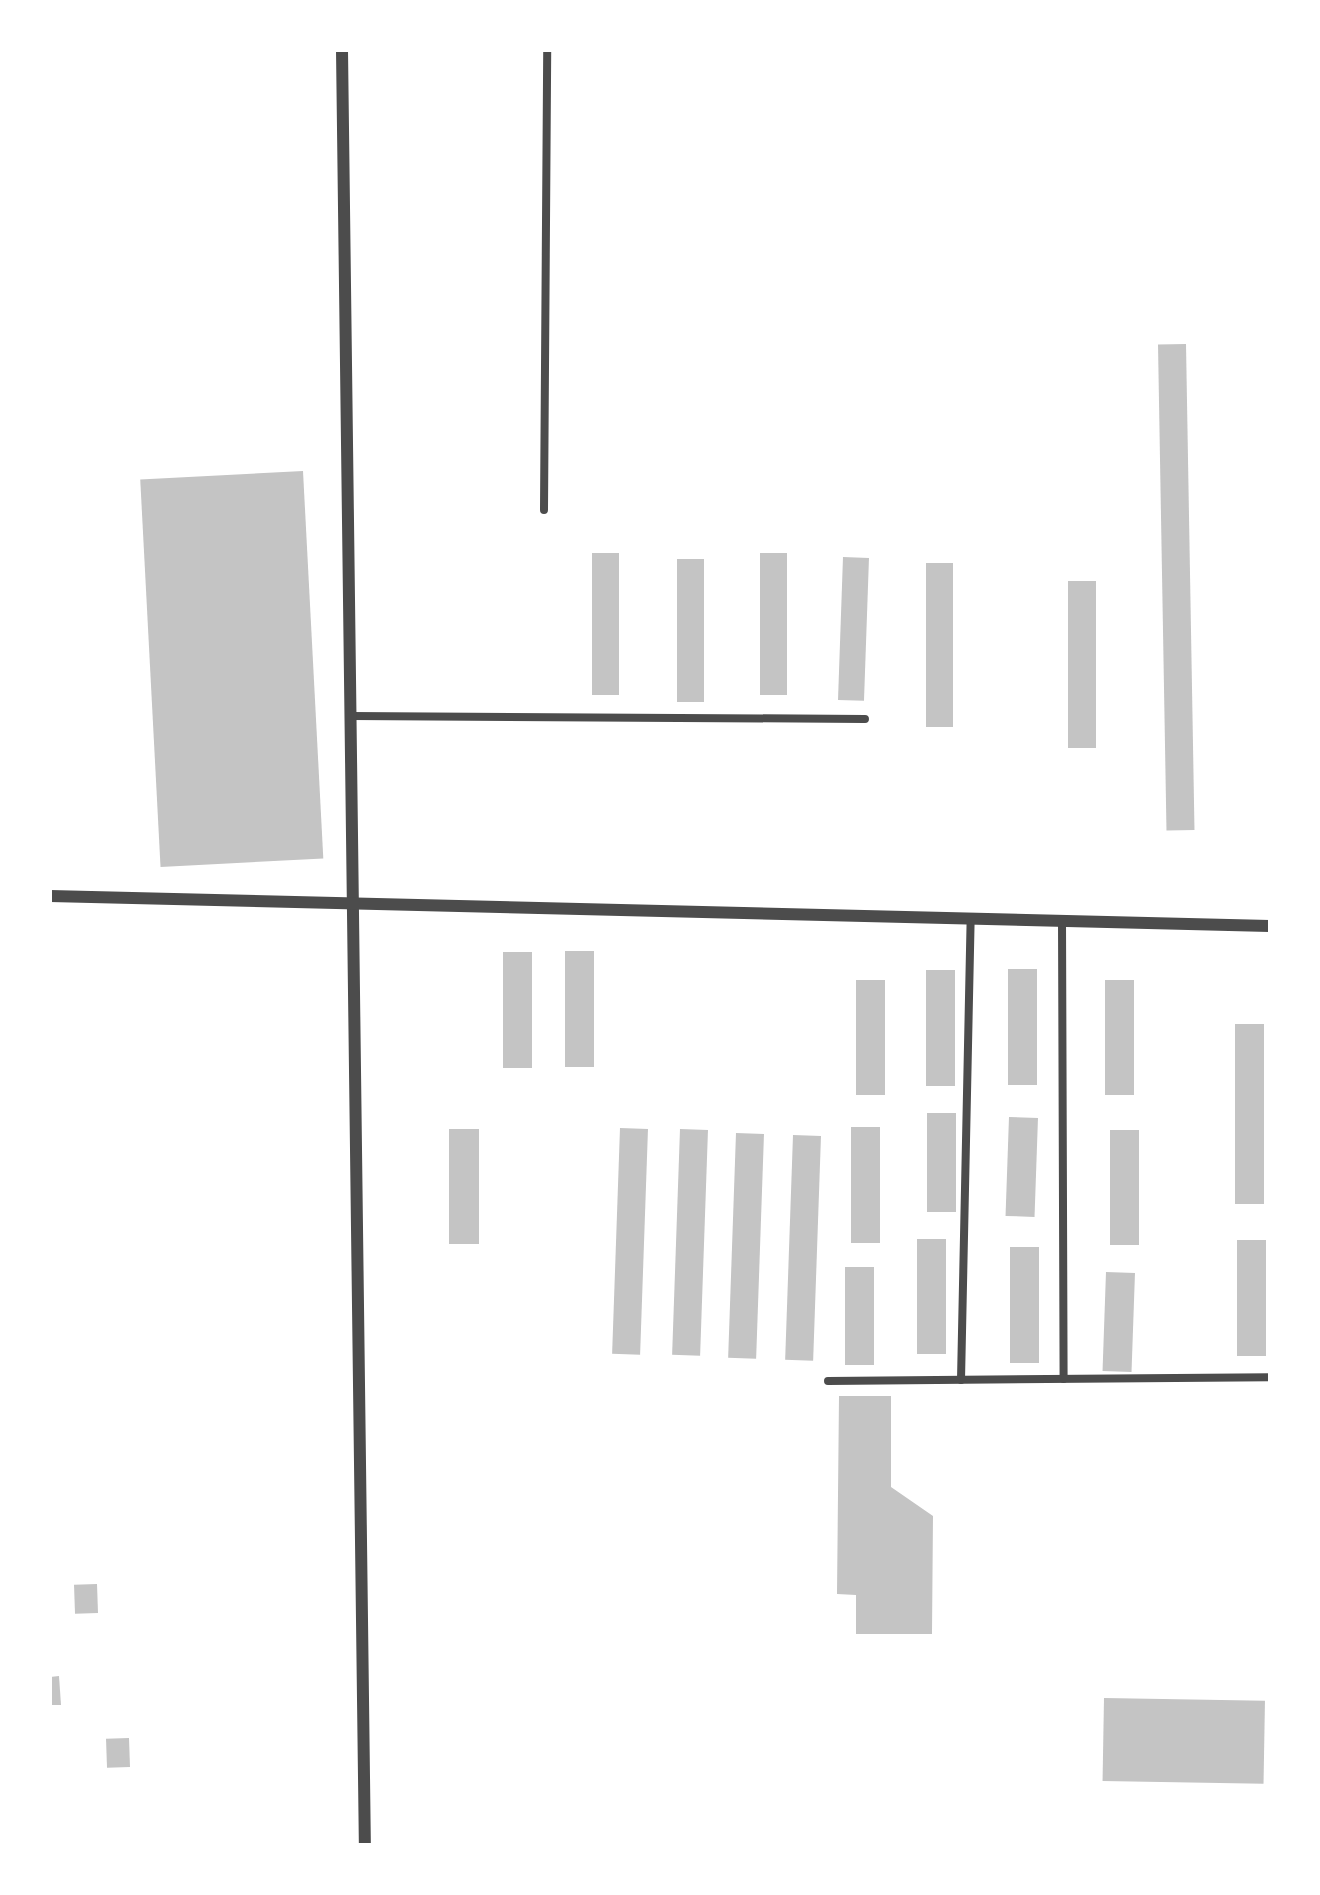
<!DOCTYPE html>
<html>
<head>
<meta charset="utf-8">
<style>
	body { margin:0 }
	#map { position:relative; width:1320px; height:1895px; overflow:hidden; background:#fff; font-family:Barlow,sans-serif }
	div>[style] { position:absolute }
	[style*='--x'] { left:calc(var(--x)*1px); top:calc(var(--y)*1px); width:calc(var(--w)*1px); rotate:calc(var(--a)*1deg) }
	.building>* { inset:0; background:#c4c4c4; transform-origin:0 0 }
	.minor>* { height:8px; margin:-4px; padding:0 4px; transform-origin:4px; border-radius:4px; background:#4c4c4c }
	.tertiary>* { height:12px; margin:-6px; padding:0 6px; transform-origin:6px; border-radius:6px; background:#4c4c4c }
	span { translate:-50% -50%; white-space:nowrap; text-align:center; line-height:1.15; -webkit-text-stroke:6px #fff; paint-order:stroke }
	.frame { position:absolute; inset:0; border:52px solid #fff; pointer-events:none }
</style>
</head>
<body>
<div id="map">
	<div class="building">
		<div style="left:1186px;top:344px;width:486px;height:28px;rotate:89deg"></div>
		<div style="left:303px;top:471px;width:388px;height:163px;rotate:87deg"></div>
		<div style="left:592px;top:553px;width:27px;height:142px"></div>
		<div style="left:760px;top:553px;width:27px;height:142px"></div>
		<div style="left:843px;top:557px;width:26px;height:143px;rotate:2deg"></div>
		<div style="left:677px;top:559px;width:27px;height:143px"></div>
		<div style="left:926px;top:563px;width:27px;height:164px"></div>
		<div style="left:1068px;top:581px;width:28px;height:167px"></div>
		<div style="left:594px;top:951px;width:116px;height:29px;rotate:90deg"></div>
		<div style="left:503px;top:952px;width:29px;height:116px"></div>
		<div style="left:1008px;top:969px;width:29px;height:116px"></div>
		<div style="left:926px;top:970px;width:29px;height:116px"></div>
		<div style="left:856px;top:980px;width:29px;height:115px"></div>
		<div style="left:1105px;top:980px;width:29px;height:115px"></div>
		<div style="left:1235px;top:1024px;width:29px;height:180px"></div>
		<div style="left:927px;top:1113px;width:29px;height:99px"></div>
		<div style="left:1009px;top:1117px;width:29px;height:99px;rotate:2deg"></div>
		<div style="left:880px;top:1127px;width:116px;height:29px;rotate:90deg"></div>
		<div style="left:620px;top:1128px;width:28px;height:226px;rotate:2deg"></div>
		<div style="left:449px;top:1129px;width:30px;height:115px"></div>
		<div style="left:680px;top:1129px;width:28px;height:226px;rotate:2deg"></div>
		<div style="left:1110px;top:1130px;width:29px;height:115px"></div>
		<div style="left:736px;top:1133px;width:28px;height:225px;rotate:2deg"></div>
		<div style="left:793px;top:1135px;width:28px;height:225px;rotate:2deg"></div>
		<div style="left:917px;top:1239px;width:29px;height:115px"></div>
		<div style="left:1266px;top:1240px;width:116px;height:29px;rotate:90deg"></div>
		<div style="left:1010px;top:1247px;width:29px;height:116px"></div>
		<div style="left:845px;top:1267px;width:29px;height:98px"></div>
		<div style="left:1106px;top:1272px;width:29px;height:99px;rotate:2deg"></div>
		<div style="clip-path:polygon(839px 1396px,891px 1396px,891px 1487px,933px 1516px,932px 1634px,856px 1634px,856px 1595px,837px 1594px)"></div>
		<div style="left:97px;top:1584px;width:29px;height:23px;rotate:88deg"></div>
		<div style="clip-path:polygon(59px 1676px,61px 1705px,50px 1705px,50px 1677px)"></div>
		<div style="left:1104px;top:1698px;width:161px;height:83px;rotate:1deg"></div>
		<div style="left:129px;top:1738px;width:29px;height:23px;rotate:88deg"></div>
	</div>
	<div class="minor">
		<div style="--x:544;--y:510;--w:460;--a:-89.6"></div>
		<div style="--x:351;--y:716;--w:514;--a:0.33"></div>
		<div style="--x:1062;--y:920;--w:459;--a:89.8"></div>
		<div style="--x:961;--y:1380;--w:463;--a:-88.8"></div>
		<div style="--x:828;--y:1381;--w:442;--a:-0.5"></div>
	</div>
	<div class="tertiary">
		<div style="--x:342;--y:50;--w:1795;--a:89.27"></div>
		<div style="--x:50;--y:896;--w:1220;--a:1.41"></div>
	</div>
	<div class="frame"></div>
</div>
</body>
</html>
